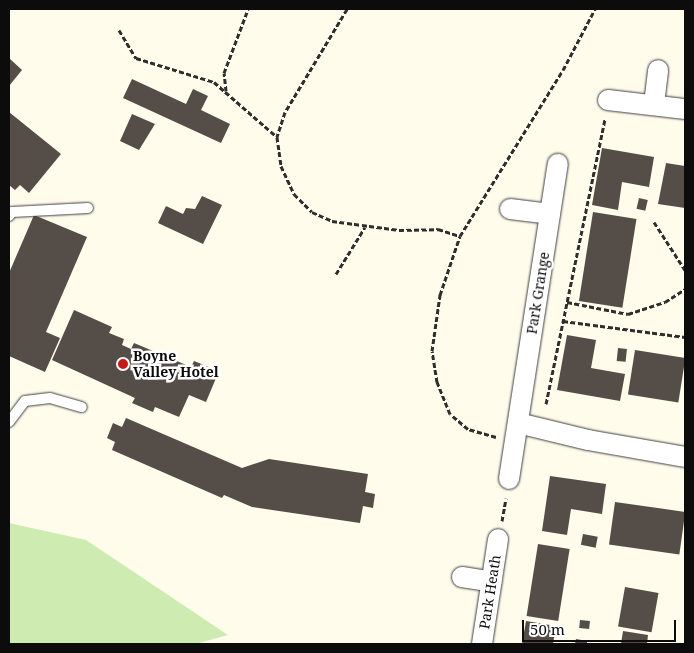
<!DOCTYPE html>
<html>
<head>
<meta charset="utf-8">
<style>
	body { margin:0 }
	#map { position:relative; width:694px; height:653px; overflow:hidden; background:#fffceb; font-family:"Noto Serif",serif }
	div>[style] { position:absolute }
	[style*='--x'] { left:calc(var(--x)*1px); top:calc(var(--y)*1px); width:calc(var(--w)*1px); rotate:calc(var(--a)*1deg) }
	.green>* { inset:0; background:#ceecb2 }
	.building>* { inset:0; background:#554d47; transform-origin:0 0 }
	.path>* { height:3px; margin-top:-1.5px; transform-origin:0; background:repeating-linear-gradient(90deg,#2e2e2e 0 5px,transparent 0 7.5px) }
	.roads { filter:drop-shadow(0 0 1px #3f3f3f) drop-shadow(0 0 1px #3f3f3f) }
	.service>* { height:10px; margin:-5px; padding:0 5px; transform-origin:5px; border-radius:5px; background:#fff }
	.minor>* { height:20px; margin:-10px; padding:0 10px; transform-origin:10px; border-radius:10px; background:#fff }
	.dots>* { width:14px; height:14px; translate:-50% -50%; box-sizing:border-box; border:2px solid #fff; border-radius:50% }
	span { translate:-50% -50%; white-space:nowrap; text-align:center; line-height:1.15; -webkit-text-stroke:5px #fff; paint-order:stroke }
	.street-label { font-size:14px; color:#0c0c0c }
	.poi-label { font-size:14px; color:#0c0c0c; font-weight:700 }
	.left { translate:0 -50%; text-align:left }
	.frame { position:absolute; inset:0; border:10px solid #0c0c0c; pointer-events:none }
	.scale { position:absolute; left:522px; top:620px; width:154px; height:22px; box-sizing:border-box; border:2px solid #0c0c0c; border-top:0; padding-left:6px; font-size:15px; line-height:18px; white-space:nowrap; color:#0c0c0c; -webkit-text-stroke:4px #fff; paint-order:stroke }
</style>
</head>
<body>
<div id="map">
	<div class="green">
		<div style="clip-path:polygon(9px 523px,86px 540px,228px 635px,195px 644px,9px 644px)"></div>
	</div>
	<div class="building">
		<div style="clip-path:polygon(9px 58px,22px 70px,9px 86px)"></div>
		<div style="clip-path:polygon(132px 79px,186px 104px,193px 89px,208px 96px,201px 110px,230px 124px,221px 143px,123px 98px)"></div>
		<div style="clip-path:polygon(9px 112px,61px 154px,29px 193px,20px 185px,15px 190px,9px 185px)"></div>
		<div style="clip-path:polygon(132px 114px,155px 124px,139px 150px,120px 141px)"></div>
		<div style="clip-path:polygon(602px 148px,654px 157px,649px 187px,622px 182px,618px 210px,592px 205px)"></div>
		<div style="clip-path:polygon(666px 163px,685px 166px,685px 208px,658px 204px)"></div>
		<div style="clip-path:polygon(202px 196px,222px 205px,203px 244px,158px 223px,166px 206px,183px 214px,186px 208px,195px 209px)"></div>
		<div style="left:639px;top:198px;width:9px;height:11px;rotate:13deg"></div>
		<div style="left:593px;top:212px;width:44px;height:90px;rotate:9deg"></div>
		<div style="clip-path:polygon(34px 215px,87px 237px,46px 332px,60px 338px,45px 372px,9px 356px,9px 273px)"></div>
		<div style="clip-path:polygon(74px 310px,112px 327px,109px 333px,124px 339px,122px 345px,131px 349px,134px 343px,191px 367px,194px 361px,219px 371px,206px 402px,189px 395px,179px 417px,155px 407px,153px 412px,132px 403px,135px 398px,52px 360px)"></div>
		<div style="clip-path:polygon(567px 335px,596px 340px,591px 368px,625px 374px,620px 401px,557px 390px)"></div>
		<div style="left:618px;top:348px;width:9px;height:13px;rotate:6deg"></div>
		<div style="left:635px;top:350px;width:51px;height:45px;rotate:9deg"></div>
		<div style="clip-path:polygon(126px 418px,242px 468px,269px 459px,368px 474px,365px 492px,375px 494px,373px 508px,363px 506px,360px 523px,252px 507px,224px 495px,222px 498px,112px 450px,115px 442px,107px 438px,113px 423px,122px 427px)"></div>
		<div style="clip-path:polygon(550px 476px,606px 484px,602px 514px,571px 509px,567px 535px,542px 531px)"></div>
		<div style="left:615px;top:502px;width:71px;height:43px;rotate:8deg"></div>
		<div style="left:583px;top:534px;width:15px;height:11px;rotate:11deg"></div>
		<div style="left:538px;top:544px;width:32px;height:73px;rotate:9deg"></div>
		<div style="left:625px;top:587px;width:34px;height:40px;rotate:10deg"></div>
		<div style="left:580px;top:620px;width:10px;height:8px;rotate:6deg"></div>
		<div style="clip-path:polygon(526px 621px,556px 626px,553px 644px,522px 644px)"></div>
		<div style="clip-path:polygon(623px 631px,648px 635px,647px 644px,621px 644px)"></div>
		<div style="clip-path:polygon(576px 639px,587px 641px,587px 644px,575px 644px)"></div>
	</div>
	<div class="path">
		<div style="--x:347;--y:9;--w:120;--a:121"></div>
		<div style="--x:285;--y:112;--w:26;--a:108"></div>
		<div style="--x:277;--y:137;--w:29;--a:82"></div>
		<div style="--x:281;--y:166;--w:31;--a:65"></div>
		<div style="--x:294;--y:194;--w:25;--a:45"></div>
		<div style="--x:312;--y:212;--w:22;--a:24"></div>
		<div style="--x:332;--y:221;--w:68;--a:7.7"></div>
		<div style="--x:399;--y:230;--w:39;--a:-1"></div>
		<div style="--x:438;--y:229;--w:23;--a:18"></div>
		<div style="--x:119;--y:30;--w:33;--a:59"></div>
		<div style="--x:136;--y:58;--w:82;--a:17.1"></div>
		<div style="--x:214;--y:82;--w:84;--a:41.1"></div>
		<div style="--x:226;--y:91;--w:18;--a:-96"></div>
		<div style="--x:224;--y:73;--w:68;--a:-69.4"></div>
		<div style="--x:654;--y:222;--w:57;--a:57.1"></div>
		<div style="--x:336;--y:274;--w:55;--a:-58.3"></div>
		<div style="--x:567;--y:302;--w:62;--a:11.1"></div>
		<div style="--x:628;--y:314;--w:39;--a:-18"></div>
		<div style="--x:665;--y:302;--w:24;--a:-33"></div>
		<div style="--x:563;--y:321;--w:123;--a:7.5"></div>
		<div style="--x:546;--y:404;--w:292;--a:-78.3"></div>
		<div style="--x:496;--y:437;--w:29;--a:-164"></div>
		<div style="--x:468;--y:429;--w:23;--a:-140"></div>
		<div style="--x:450;--y:414;--w:35;--a:-112"></div>
		<div style="--x:437;--y:382;--w:31;--a:-99"></div>
		<div style="--x:432;--y:351;--w:57;--a:-81.9"></div>
		<div style="--x:440;--y:295;--w:62;--a:-71.3"></div>
		<div style="--x:460;--y:236;--w:195;--a:-58.2"></div>
		<div style="--x:563;--y:70;--w:69;--a:-62.3"></div>
		<div style="--x:502;--y:521;--w:23;--a:-80"></div>
	</div>
	<div class="roads">
		<div class="service">
			<div style="--x:9;--y:216;--w:5;--a:-53"></div>
			<div style="--x:12;--y:212;--w:76;--a:-3"></div>
			<div style="--x:9;--y:422;--w:26;--a:-53"></div>
			<div style="--x:25;--y:401;--w:25;--a:-7"></div>
			<div style="--x:50;--y:398;--w:33;--a:16"></div>
		</div>
		<div class="minor">
			<div style="--x:608;--y:100;--w:78;--a:6.7"></div>
			<div style="--x:654;--y:104;--w:34;--a:-83"></div>
			<div style="--x:510;--y:209;--w:40;--a:7.1"></div>
			<div style="--x:518;--y:423;--w:72;--a:13.7"></div>
			<div style="--x:588;--y:440;--w:98;--a:9.9"></div>
			<div style="--x:509;--y:479;--w:319;--a:-81.2"></div>
			<div style="--x:462;--y:577;--w:30;--a:9"></div>
			<div style="--x:482;--y:644;--w:106;--a:-81.3"></div>
		</div>
	</div>
	<div class="dots">
		<div style="left:123px;top:364px;background:#c51a1c"></div>
	</div>
	<div class="street-label">
		<span style="left:538px;top:293px;rotate:-81deg">Park Grange</span>
		<span style="left:490px;top:592px;rotate:-81deg">Park Heath</span>
	</div>
	<div class="poi-label">
		<span class="left" style="left:133px;top:364px">Boyne<br>Valley Hotel</span>
	</div>
	<div class="frame"></div>
	<div class="scale">50 m</div>
</div>
</body>
</html>
